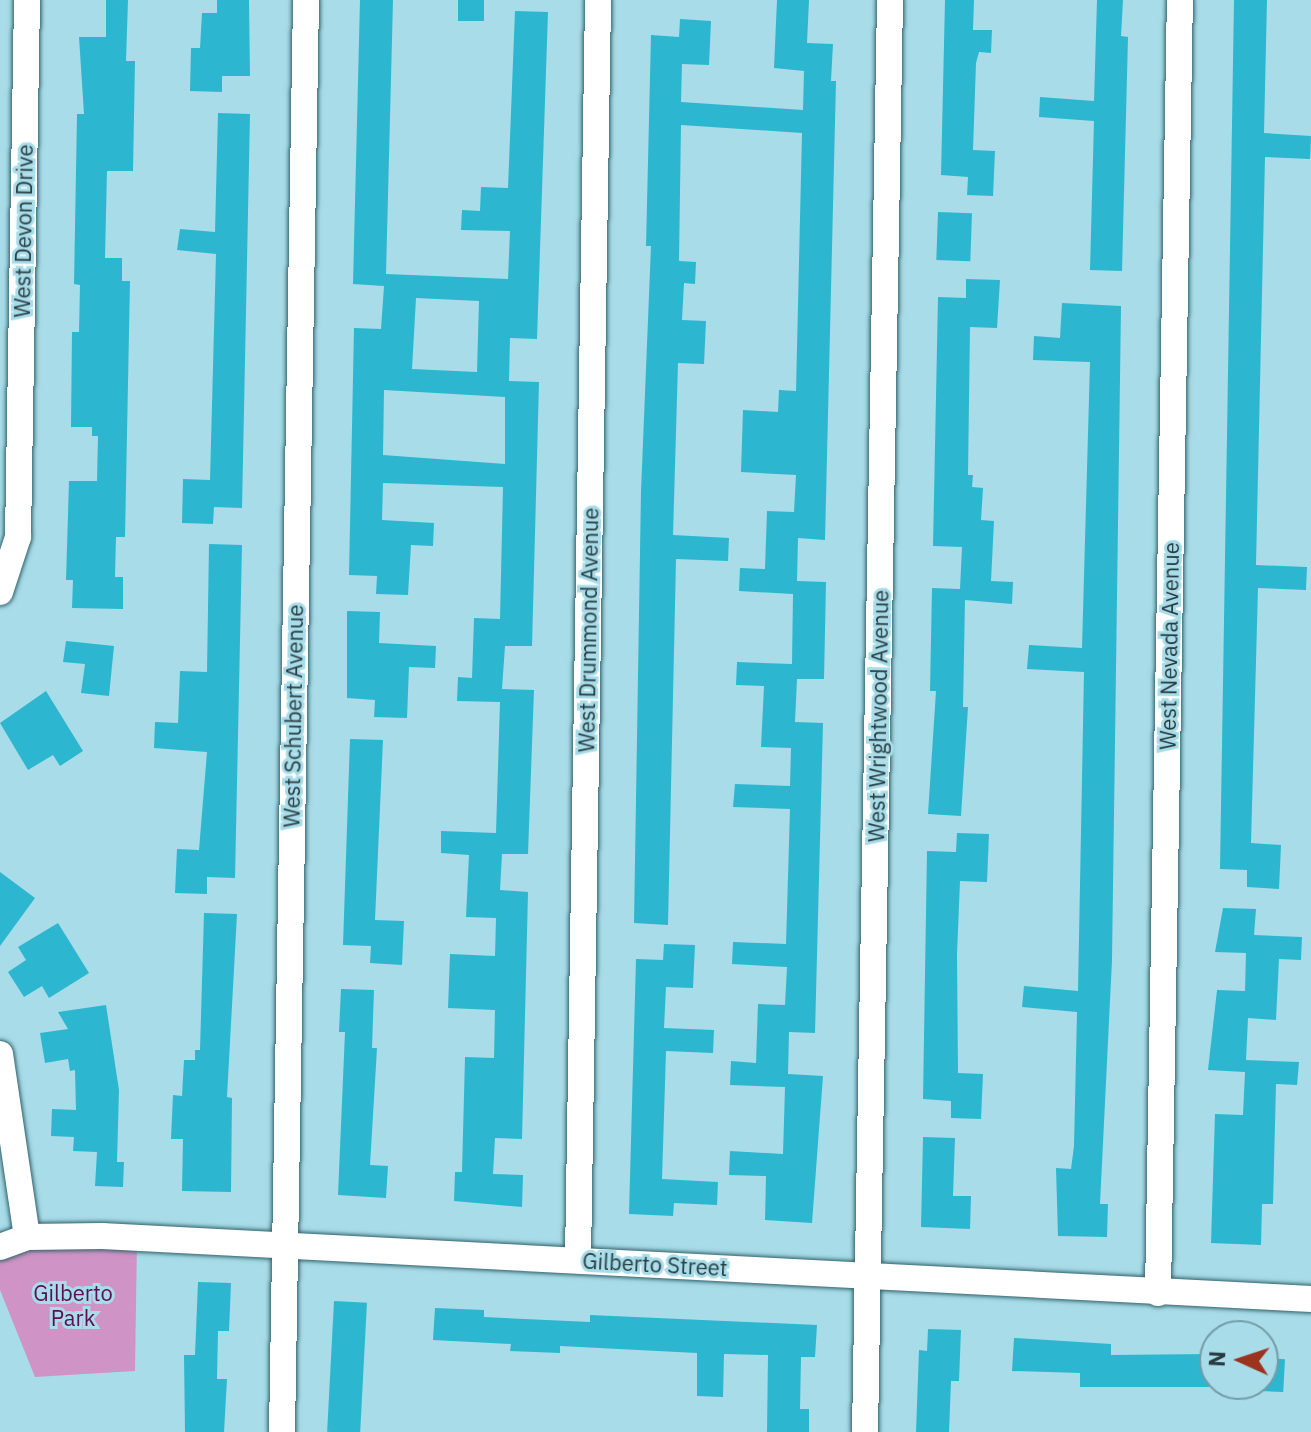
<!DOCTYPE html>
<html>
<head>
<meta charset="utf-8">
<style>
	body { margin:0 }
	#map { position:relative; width:1311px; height:1432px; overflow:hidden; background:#a8dce8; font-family:"IBM Plex Sans",sans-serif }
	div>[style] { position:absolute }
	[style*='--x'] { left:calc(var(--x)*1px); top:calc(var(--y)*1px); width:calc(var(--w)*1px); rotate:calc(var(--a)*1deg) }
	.green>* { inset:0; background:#d093c5 }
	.building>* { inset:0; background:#2db6cf; transform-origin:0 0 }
	.roads { filter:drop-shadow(0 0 2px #30626c) drop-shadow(0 0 2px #30626c) }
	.minor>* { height:26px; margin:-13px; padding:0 13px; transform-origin:13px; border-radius:13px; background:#fff }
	span { translate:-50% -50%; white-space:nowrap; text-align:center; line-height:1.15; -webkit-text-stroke:6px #a8dce8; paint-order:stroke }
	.street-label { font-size:22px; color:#273c41 }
	.park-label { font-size:22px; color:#5e0c56 }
	.north { position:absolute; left:1199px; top:1320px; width:80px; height:80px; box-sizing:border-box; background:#a8dce8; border:2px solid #749ca5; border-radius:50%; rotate:273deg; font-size:22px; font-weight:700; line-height:32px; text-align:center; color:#273c41 }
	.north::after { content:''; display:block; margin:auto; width:28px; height:36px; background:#9c331e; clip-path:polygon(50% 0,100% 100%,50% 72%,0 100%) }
</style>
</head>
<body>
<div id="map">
	<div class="green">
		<div style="clip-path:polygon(137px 1240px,135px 1371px,35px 1377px,0 1290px,0 1251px)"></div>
	</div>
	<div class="building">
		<div style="clip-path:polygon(106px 0,128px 0,126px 61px,135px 61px,133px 171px,107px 171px,105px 258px,122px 258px,122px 281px,130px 281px,125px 537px,116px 537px,115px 577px,123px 577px,123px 609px,72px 608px,73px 580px,66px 580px,69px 481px,97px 481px,98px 436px,92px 436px,92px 427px,71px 427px,72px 332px,79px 332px,80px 285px,74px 284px,77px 114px,84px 114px,79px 37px,106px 37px)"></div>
		<div style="clip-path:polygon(217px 0,249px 0,250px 76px,222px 76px,222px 92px,190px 91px,191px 48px,200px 48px,202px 13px,217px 13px)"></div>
		<div style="clip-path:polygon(evenodd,360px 0,393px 0,386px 274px,508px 279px,510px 231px,461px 230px,462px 210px,480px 211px,481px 187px,508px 188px,515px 11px,548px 12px,537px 339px,510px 338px,509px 381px,539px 382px,532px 646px,505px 646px,502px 689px,534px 690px,528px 854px,502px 854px,500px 890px,528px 892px,522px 1139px,495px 1138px,493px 1174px,523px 1175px,522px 1207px,454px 1201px,455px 1172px,462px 1172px,465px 1057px,494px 1058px,495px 1010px,448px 1008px,450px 954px,495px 956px,496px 918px,466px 917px,469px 855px,441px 853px,441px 831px,496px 833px,500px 702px,457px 701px,458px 677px,472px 678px,474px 618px,500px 619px,503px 487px,383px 483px,382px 520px,434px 523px,433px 546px,411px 545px,408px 595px,376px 594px,377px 576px,349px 575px,354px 328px,381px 329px,384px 286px,353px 284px,360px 0,416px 298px,479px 301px,477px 372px,412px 369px,416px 298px,360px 0,384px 390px,505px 397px,505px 464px,383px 455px,384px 390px)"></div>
		<div style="left:458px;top:0;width:26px;height:21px"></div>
		<div style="clip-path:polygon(777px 0,809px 0,807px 43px,833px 44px,831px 81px,836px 81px,825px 540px,798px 538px,797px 581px,826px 582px,824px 679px,797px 679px,795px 722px,823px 723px,815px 1033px,789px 1032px,788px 1074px,823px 1076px,812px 1223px,765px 1220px,766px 1176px,729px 1175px,730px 1151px,783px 1154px,785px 1087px,730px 1085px,731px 1061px,756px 1063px,758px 1004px,785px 1005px,787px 967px,732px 964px,733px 942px,786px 944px,790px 809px,733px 807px,735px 784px,790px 786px,791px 748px,761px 747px,764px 686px,736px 685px,737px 662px,792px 664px,793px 594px,739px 591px,740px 568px,765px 569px,767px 511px,794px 512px,796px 475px,741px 472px,743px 410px,778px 412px,779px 390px,796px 391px,802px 133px,681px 125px,679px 261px,696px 262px,695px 284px,684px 283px,682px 320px,706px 321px,704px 364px,678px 363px,673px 535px,729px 538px,728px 561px,676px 559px,668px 925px,634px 923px,641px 491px,651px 246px,646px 246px,651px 35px,679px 37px,680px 19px,711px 21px,709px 65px,682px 64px,681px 102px,803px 110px,804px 71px,774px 68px)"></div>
		<div style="clip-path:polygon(945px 0,974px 0,973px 30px,992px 30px,991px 53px,979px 52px,976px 63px,973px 150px,995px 151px,993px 196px,967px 195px,968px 177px,941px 175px)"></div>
		<div style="clip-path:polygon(1097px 0,1123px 0,1121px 36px,1128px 37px,1122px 271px,1090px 270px,1094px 121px,1039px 117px,1040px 97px,1094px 101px)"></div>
		<div style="clip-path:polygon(1234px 0,1267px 0,1264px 133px,1311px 136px,1310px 159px,1265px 157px,1256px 565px,1307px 567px,1306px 590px,1258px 588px,1251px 843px,1281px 845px,1279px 889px,1247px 887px,1247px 870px,1220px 869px)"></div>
		<div style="clip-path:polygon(218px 113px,250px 114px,242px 508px,214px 507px,213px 524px,182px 523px,183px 479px,210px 480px,216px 254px,177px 250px,180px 229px,215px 232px)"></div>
		<div style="left:938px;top:212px;width:34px;height:48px;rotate:2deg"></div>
		<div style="clip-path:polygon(966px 279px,1000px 280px,997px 328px,970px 327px,968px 475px,973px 475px,972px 487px,983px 488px,981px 520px,994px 521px,991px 581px,1013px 582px,1012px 604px,965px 600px,963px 707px,968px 707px,961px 816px,928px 814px,936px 691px,930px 691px,932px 588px,960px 589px,962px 547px,933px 546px,938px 297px,966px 298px)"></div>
		<div style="clip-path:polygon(1062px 303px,1121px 306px,1112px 960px,1100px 1204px,1108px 1204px,1107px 1237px,1058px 1236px,1056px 1168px,1071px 1169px,1074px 1146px,1077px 1012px,1022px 1007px,1024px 986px,1078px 991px,1084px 672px,1027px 669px,1029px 645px,1082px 648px,1090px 362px,1033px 360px,1034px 336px,1060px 338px)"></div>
		<div style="clip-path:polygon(209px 544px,242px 545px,235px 878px,207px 877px,207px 894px,175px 893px,177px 849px,199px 850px,207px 752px,154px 748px,155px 722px,178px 723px,180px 671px,207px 672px)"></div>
		<div style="clip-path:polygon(347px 611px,380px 612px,379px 643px,436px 646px,435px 668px,409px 667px,407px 718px,374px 717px,375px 700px,347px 698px)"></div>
		<div style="clip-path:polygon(66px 641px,114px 646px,109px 696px,81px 693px,85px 664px,63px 662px)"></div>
		<div style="clip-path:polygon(46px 691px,83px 751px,60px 766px,53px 755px,28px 770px,0 723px)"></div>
		<div style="clip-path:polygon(350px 739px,383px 740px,375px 920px,404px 921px,402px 965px,370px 963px,371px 946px,343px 945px)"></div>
		<div style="clip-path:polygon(957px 833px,989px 834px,987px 882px,960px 881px,957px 954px,958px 1073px,983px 1074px,981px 1119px,951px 1118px,951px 1101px,923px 1099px,927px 851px,956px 852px)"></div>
		<div style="clip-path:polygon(0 872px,35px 898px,0 946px)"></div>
		<div style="clip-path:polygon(1223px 908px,1256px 909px,1254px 935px,1302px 937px,1301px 960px,1279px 959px,1276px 1020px,1248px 1018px,1246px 1060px,1299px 1062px,1297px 1085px,1276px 1084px,1273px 1204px,1262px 1204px,1261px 1245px,1211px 1243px,1215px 1114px,1243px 1115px,1245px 1072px,1208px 1070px,1217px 990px,1245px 991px,1246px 953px,1215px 952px)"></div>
		<div style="clip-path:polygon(204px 913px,237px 914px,227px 1097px,232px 1098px,231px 1192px,182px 1191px,183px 1139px,171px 1139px,173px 1095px,182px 1096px,184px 1060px,195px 1060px,195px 1050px,200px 1050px)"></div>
		<div style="clip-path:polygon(58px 923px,89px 973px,49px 998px,42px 986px,24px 997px,8px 972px,26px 960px,18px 947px)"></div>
		<div style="clip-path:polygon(664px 944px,695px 945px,693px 988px,666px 987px,664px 1028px,714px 1030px,713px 1053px,666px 1051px,662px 1179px,718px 1182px,717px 1205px,674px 1203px,673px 1216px,629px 1214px,636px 959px,663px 960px)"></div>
		<div style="clip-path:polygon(341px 989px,374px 990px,372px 1048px,377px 1048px,370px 1165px,388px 1166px,386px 1198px,338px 1195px,345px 1032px,339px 1032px)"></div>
		<div style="clip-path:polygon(106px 1005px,119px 1090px,117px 1162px,124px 1162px,123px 1187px,95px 1186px,97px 1152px,73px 1151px,74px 1137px,51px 1136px,52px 1109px,76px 1110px,75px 1070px,70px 1071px,68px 1059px,45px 1063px,40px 1033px,68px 1029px,58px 1012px)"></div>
		<div style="clip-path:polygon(923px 1137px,955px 1138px,953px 1196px,971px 1196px,970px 1229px,921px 1227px)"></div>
		<div style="clip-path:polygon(198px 1282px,231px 1283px,229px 1331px,218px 1331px,217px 1379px,227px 1379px,224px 1432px,185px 1432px,184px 1355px,195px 1355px)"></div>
		<div style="left:334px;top:1301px;width:33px;height:131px;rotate:3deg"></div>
		<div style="clip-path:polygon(435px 1308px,484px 1310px,484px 1317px,590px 1322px,590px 1315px,817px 1325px,815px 1357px,801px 1357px,800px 1409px,809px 1409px,809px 1432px,767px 1432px,768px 1355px,724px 1354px,723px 1397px,697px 1396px,697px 1353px,560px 1346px,560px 1353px,510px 1351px,511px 1344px,433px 1340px)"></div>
		<div style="clip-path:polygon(928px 1329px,961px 1330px,959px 1381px,951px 1381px,949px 1432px,916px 1432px,919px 1350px,927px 1351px)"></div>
		<div style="clip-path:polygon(1014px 1338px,1111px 1344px,1111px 1355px,1210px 1354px,1209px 1387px,1080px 1387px,1080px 1373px,1012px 1371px)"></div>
		<div style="left:1263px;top:1358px;width:22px;height:33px;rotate:3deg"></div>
	</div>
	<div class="roads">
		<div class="minor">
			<div style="--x:0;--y:592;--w:58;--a:-71.9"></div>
			<div style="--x:18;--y:537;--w:537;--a:-89.04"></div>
			<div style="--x:0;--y:1054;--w:185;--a:81.6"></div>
			<div style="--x:0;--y:1247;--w:29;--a:-20"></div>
			<div style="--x:27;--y:1237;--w:75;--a:-0.8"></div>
			<div style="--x:102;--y:1236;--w:1211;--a:2.98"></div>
			<div style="--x:578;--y:1260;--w:1260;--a:-89.09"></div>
			<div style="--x:1158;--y:1293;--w:1293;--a:-89.03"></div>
			<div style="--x:282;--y:1432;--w:1432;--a:-89.04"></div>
			<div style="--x:865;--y:1432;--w:1432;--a:-89"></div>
		</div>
	</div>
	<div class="street-label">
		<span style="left:23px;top:231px;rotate:-89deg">West Devon Drive</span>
		<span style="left:588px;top:630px;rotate:-89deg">West Drummond Avenue</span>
		<span style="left:1169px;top:646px;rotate:-89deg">West Nevada Avenue</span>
		<span style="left:293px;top:716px;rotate:-89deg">West Schubert Avenue</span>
		<span style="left:878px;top:716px;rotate:-89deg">West Wrightwood Avenue</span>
		<span style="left:655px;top:1264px;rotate:3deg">Gilberto Street</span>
	</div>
	<div class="park-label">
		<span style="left:73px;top:1305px">Gilberto<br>Park</span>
	</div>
	<div class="north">N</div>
</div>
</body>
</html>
